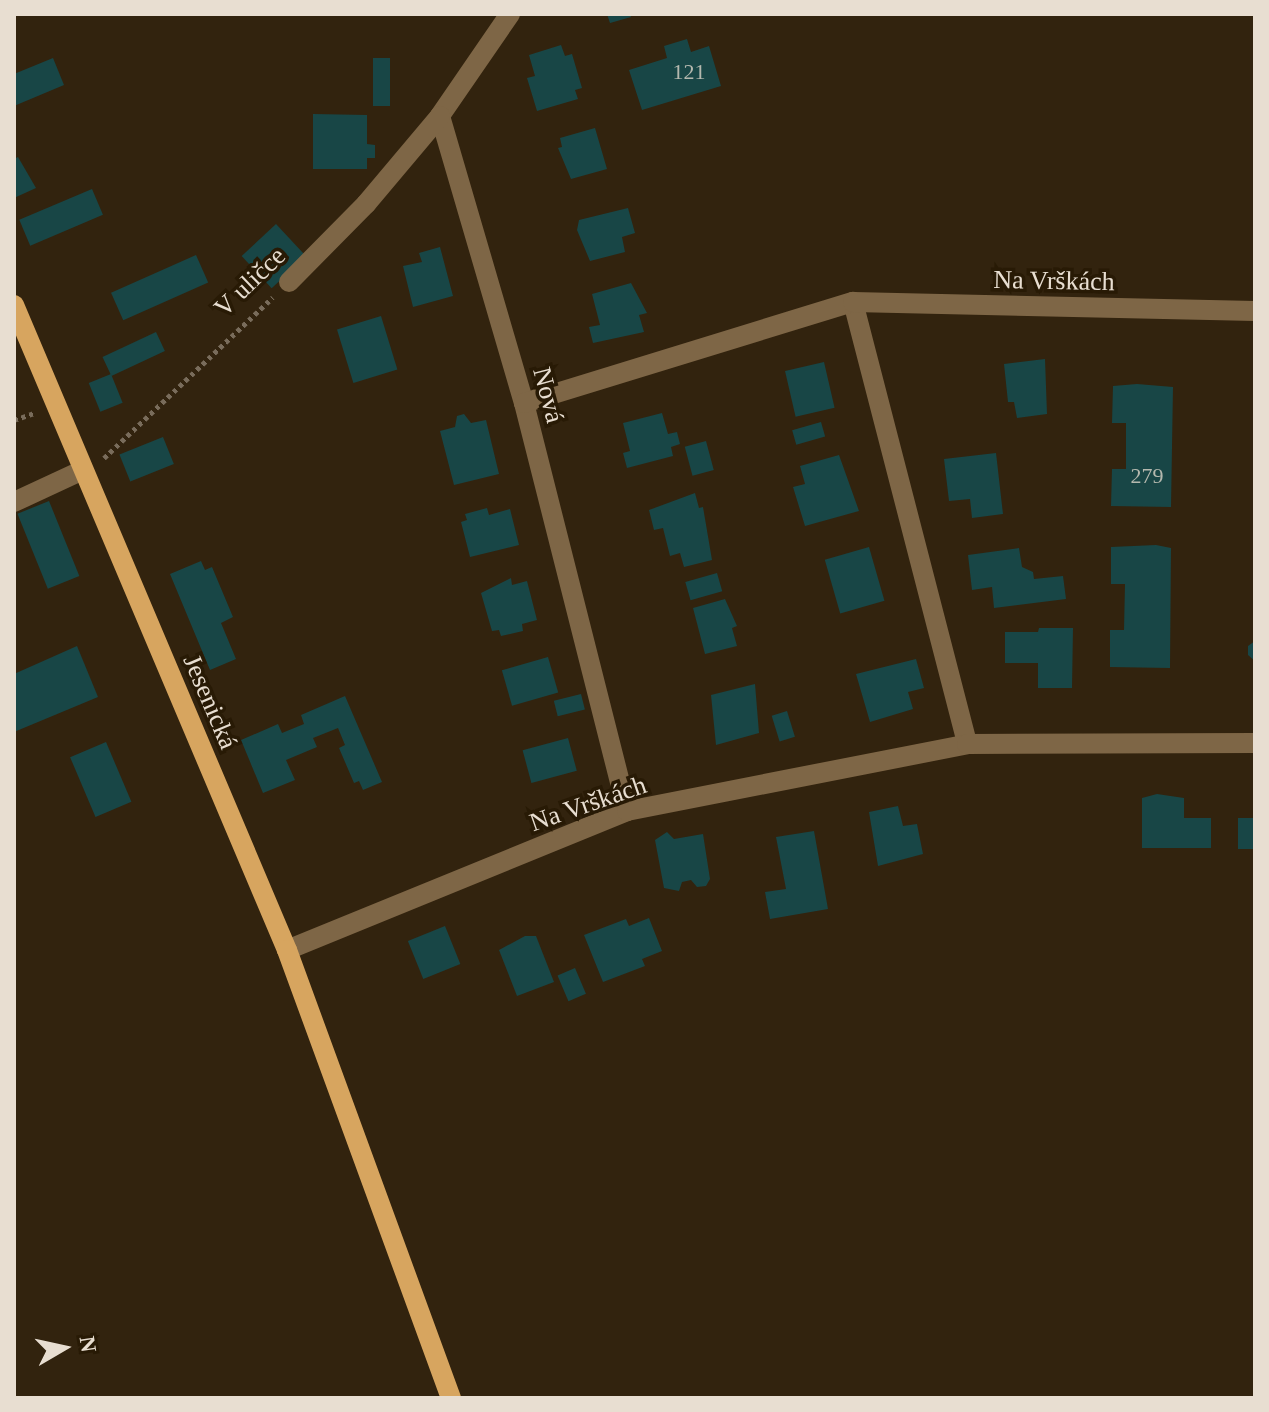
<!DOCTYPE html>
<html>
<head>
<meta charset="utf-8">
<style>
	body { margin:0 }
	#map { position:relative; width:1269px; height:1412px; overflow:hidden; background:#32230e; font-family:"Times New Roman",serif }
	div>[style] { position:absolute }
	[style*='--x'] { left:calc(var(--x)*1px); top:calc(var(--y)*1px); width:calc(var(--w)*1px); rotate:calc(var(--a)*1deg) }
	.building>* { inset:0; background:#184646; transform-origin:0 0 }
	.path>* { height:5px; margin-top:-2.5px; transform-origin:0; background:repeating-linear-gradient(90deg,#796c5b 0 4px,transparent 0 8px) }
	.minor>* { height:20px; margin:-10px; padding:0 10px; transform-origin:10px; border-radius:10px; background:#7e6646 }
	.major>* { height:20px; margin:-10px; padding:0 10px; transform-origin:10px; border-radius:10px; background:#d7a55f }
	span { translate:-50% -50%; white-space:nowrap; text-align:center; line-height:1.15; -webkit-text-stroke:7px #281a05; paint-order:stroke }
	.number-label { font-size:22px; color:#b4b8ae }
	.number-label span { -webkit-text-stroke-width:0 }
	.street-label { font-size:26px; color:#e8ded1 }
	.frame { position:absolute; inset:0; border:16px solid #e8ded1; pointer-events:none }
	.north { position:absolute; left:24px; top:1308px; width:80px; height:80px; -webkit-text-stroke:6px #281a05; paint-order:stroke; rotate:81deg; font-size:22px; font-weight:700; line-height:32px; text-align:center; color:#e8ded1 }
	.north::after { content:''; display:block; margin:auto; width:28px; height:36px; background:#e8ded1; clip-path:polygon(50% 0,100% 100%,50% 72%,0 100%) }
</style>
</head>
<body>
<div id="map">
	<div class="building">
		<div style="clip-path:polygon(607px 14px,630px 14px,631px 17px,610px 23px)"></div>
		<div style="clip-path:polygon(687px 39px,691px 52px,709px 46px,721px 86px,642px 110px,629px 70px,667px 58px,664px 46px)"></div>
		<div style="clip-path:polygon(561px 45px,565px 56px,572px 54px,582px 88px,575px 90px,578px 99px,537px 111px,527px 78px,535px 76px,529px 55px)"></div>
		<div style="clip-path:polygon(53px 58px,64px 85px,14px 106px,14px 74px)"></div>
		<div style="left:373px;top:58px;width:17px;height:48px"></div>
		<div style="clip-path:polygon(313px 114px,367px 115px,367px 144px,375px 145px,375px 158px,367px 158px,367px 169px,313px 169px)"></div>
		<div style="clip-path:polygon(595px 128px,607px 169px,571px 179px,558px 148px,562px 147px,560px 138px)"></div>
		<div style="clip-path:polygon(18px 157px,36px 188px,14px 198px,14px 159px)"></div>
		<div style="left:92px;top:189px;width:28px;height:79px;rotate:67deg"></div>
		<div style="clip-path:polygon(628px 208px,635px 233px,622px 237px,625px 252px,590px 261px,577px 230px,579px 220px)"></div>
		<div style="left:276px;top:224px;width:44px;height:47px;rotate:47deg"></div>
		<div style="clip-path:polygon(440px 247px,453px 296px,413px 307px,403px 266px,422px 262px,419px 253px)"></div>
		<div style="left:196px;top:255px;width:30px;height:93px;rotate:66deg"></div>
		<div style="clip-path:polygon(631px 283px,647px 313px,639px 315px,644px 332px,593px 343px,589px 327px,600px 325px,592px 294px)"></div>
		<div style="left:381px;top:316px;width:56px;height:46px;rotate:73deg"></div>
		<div style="left:156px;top:332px;width:21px;height:59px;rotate:65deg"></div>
		<div style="clip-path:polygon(1045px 359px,1047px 414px,1017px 418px,1014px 402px,1008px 402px,1004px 364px)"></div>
		<div style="left:824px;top:362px;width:47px;height:40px;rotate:77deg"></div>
		<div style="left:111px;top:374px;width:31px;height:24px;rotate:68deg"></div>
		<div style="clip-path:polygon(1137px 384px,1173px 387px,1171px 507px,1111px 506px,1112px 469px,1126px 469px,1126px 423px,1112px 423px,1113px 386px)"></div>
		<div style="clip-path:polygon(662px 413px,668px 434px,677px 432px,680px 444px,671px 447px,673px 456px,627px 468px,623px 453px,630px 451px,623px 423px)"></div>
		<div style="clip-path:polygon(464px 414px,471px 423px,486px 420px,499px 474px,454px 485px,440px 431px,455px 427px,457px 416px)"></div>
		<div style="left:821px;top:422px;width:15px;height:30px;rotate:74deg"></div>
		<div style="left:163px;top:437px;width:29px;height:47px;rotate:68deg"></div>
		<div style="left:706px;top:441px;width:30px;height:22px;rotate:75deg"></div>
		<div style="clip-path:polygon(996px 453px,1003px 514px,972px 518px,970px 499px,949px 501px,944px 459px)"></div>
		<div style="clip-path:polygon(839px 455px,859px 511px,805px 526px,793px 487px,805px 484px,800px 466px)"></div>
		<div style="clip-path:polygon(695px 493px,699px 508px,703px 507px,712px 560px,684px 567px,680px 553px,670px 556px,663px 528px,654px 530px,649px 510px)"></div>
		<div style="left:49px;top:501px;width:81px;height:34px;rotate:68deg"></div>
		<div style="clip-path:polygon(487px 508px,489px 515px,510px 509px,519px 545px,470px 557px,461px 522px,467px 520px,465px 514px)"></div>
		<div style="clip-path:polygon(1156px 545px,1171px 548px,1170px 668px,1110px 667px,1110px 630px,1124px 630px,1125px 584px,1111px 584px,1111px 547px)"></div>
		<div style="left:869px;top:547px;width:56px;height:46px;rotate:74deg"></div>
		<div style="clip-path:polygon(1019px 548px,1022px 567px,1033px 572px,1034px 579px,1063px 576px,1066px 599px,994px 608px,992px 587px,972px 590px,968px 555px)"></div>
		<div style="clip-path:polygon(201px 561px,205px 570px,212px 567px,233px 617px,221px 623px,236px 659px,210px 670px,170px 574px)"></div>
		<div style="left:717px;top:573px;width:19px;height:33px;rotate:74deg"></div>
		<div style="clip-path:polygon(511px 578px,512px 585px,527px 581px,537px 620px,522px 624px,523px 631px,501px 636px,499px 630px,492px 631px,481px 593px)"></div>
		<div style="clip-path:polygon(725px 599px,737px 626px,732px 628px,737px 646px,705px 654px,693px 608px)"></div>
		<div style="clip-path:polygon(1039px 628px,1073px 628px,1072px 688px,1038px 688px,1038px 663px,1005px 663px,1005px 632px,1038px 632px)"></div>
		<div style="clip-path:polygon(1255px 641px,1255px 661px,1248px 655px,1248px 646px)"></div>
		<div style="clip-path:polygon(77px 646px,98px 697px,14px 732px,14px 674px)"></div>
		<div style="left:548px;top:657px;width:37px;height:48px;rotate:74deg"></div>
		<div style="clip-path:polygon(916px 659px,924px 688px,908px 692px,913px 709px,870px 722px,856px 674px)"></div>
		<div style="clip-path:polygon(755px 684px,759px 733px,716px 745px,711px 695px)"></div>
		<div style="left:581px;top:694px;width:16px;height:28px;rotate:76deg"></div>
		<div style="clip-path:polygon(345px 696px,382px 782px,363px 790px,359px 781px,354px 783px,339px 748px,345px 745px,338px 728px,313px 738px,317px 747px,286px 760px,295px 780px,263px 793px,241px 740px,278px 724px,282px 733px,304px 724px,301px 715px)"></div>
		<div style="left:787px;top:711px;width:27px;height:16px;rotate:73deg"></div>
		<div style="left:568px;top:738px;width:34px;height:47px;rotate:75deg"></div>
		<div style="left:106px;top:742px;width:65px;height:39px;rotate:67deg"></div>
		<div style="clip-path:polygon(1157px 794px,1184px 798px,1184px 818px,1211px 818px,1211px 848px,1142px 848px,1142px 798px)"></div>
		<div style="clip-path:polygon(898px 806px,903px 826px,917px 824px,923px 854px,878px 866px,869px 812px)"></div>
		<div style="left:1238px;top:818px;width:17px;height:31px"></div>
		<div style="clip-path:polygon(814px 831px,828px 909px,770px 919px,765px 892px,786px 889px,776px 837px)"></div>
		<div style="clip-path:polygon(667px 832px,674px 839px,703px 834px,710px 879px,706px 886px,697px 887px,691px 880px,682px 882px,679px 891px,664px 888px,655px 840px)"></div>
		<div style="clip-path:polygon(649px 918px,662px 951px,642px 959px,645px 966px,603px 982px,584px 935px,626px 919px,629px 926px)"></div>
		<div style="left:445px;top:926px;width:41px;height:40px;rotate:68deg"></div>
		<div style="clip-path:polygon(525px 936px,536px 936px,554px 982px,517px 996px,499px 950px)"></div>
		<div style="left:575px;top:968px;width:28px;height:19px;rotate:67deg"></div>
	</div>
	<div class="path">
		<div style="--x:14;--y:420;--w:21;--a:-19"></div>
		<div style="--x:104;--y:458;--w:233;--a:-43.6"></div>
	</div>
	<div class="minor">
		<div style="--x:510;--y:14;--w:124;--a:124.5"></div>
		<div style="--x:440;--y:116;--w:299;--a:73.7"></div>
		<div style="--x:524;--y:403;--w:421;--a:75.8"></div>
		<div style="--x:289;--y:282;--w:110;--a:-45.4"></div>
		<div style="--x:366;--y:204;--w:115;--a:-49.9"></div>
		<div style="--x:853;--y:302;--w:456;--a:75.5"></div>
		<div style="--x:524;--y:403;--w:344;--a:-17.1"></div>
		<div style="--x:853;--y:302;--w:402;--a:1.3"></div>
		<div style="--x:14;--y:502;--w:76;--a:-24.9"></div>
		<div style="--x:287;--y:950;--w:367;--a:-22.2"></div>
		<div style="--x:627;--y:811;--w:347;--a:-11.1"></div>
		<div style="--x:967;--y:744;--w:288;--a:-0.2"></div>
	</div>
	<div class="major">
		<div style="--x:14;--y:305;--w:700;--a:67.06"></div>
		<div style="--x:287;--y:950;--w:477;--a:69.9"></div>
	</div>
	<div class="number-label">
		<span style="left:689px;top:72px">121</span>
		<span style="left:1147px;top:476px">279</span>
	</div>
	<div class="street-label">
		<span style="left:1054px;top:281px;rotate:1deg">Na Vrškách</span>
		<span style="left:250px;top:282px;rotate:-44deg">V uličce</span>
		<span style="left:548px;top:395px;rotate:75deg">Nová</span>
		<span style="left:210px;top:702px;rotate:67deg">Jesenická</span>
		<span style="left:588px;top:804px;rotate:-19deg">Na Vrškách</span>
	</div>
	<div class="frame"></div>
	<div class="north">N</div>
</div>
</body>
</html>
